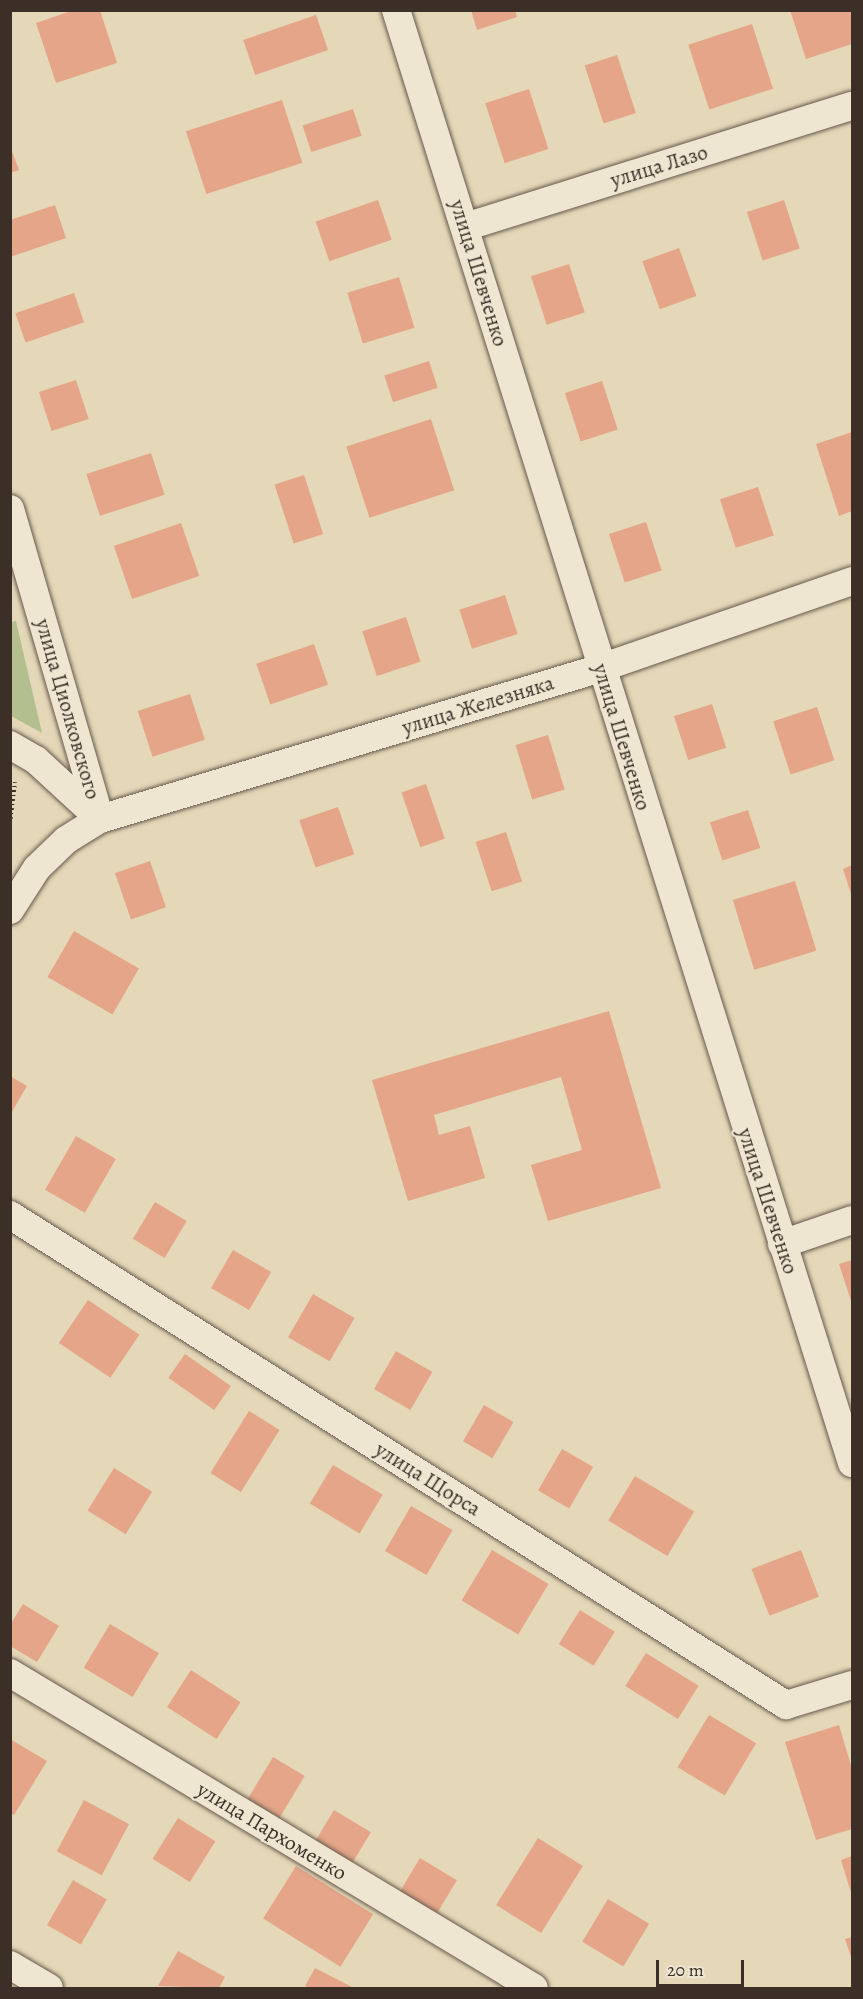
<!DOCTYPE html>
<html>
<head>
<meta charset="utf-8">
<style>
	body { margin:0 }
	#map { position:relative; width:863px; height:1999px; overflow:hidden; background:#e5d8b8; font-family:Alegreya,serif }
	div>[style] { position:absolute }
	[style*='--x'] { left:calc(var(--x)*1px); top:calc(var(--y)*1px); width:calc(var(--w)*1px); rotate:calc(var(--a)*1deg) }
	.green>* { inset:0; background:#b4bf90 }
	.building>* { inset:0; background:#e4a589; transform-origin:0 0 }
	.path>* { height:4px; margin-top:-2px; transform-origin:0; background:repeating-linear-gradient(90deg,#3c2f28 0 1.5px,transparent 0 4.5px) }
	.roads { filter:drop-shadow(0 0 2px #66594c) drop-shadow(0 0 2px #66594c) }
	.minor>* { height:28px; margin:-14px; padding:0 14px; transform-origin:14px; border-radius:14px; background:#eee6d1 }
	span { translate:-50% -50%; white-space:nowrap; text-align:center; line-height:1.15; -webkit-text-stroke:4.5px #eee6d1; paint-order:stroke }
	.street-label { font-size:21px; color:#3c2f28 }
	.frame { position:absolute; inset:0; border:12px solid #3c2f28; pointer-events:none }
	.scale { position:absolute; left:656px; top:1960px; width:88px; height:27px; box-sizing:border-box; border:3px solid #3c2f28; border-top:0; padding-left:8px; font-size:18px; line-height:21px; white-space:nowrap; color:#3c2f28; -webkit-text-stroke:4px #eee6d1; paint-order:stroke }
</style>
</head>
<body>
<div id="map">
	<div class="green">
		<div style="clip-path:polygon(16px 621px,42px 733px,11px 716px,11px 622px)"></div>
	</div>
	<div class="building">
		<div style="clip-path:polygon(74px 10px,100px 10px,117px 63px,56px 83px,36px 23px)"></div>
		<div style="clip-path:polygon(471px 10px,515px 10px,517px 17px,477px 30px)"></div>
		<div style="clip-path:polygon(790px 10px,852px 10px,852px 44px,806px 59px)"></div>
		<div style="left:316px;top:15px;width:37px;height:77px;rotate:71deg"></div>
		<div style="left:752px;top:24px;width:68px;height:67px;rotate:72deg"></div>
		<div style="left:617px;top:55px;width:61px;height:34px;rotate:72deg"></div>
		<div style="left:529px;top:89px;width:63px;height:46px;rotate:72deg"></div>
		<div style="left:282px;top:100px;width:66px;height:101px;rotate:72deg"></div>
		<div style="left:353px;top:109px;width:28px;height:53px;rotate:72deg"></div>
		<div style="clip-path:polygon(10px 146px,19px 170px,10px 173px)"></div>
		<div style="left:378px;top:200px;width:42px;height:66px;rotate:71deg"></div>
		<div style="left:784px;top:200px;width:51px;height:39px;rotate:72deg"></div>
		<div style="clip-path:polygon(55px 205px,66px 238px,10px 257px,10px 220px)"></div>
		<div style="left:679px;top:248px;width:51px;height:39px;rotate:70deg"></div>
		<div style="left:569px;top:264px;width:51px;height:40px;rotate:72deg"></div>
		<div style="left:399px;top:277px;width:53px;height:54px;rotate:73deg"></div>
		<div style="left:74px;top:293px;width:31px;height:62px;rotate:71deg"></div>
		<div style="left:429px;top:361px;width:28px;height:47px;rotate:72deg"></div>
		<div style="left:76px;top:380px;width:41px;height:39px;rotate:72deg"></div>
		<div style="left:602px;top:381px;width:51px;height:39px;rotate:72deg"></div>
		<div style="left:431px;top:419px;width:75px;height:89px;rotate:72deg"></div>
		<div style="clip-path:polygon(852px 432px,852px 511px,839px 516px,816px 444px)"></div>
		<div style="left:151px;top:453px;width:44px;height:68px;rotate:72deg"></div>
		<div style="left:304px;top:475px;width:62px;height:31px;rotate:72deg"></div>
		<div style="left:758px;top:487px;width:51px;height:40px;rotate:72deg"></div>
		<div style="left:646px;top:522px;width:51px;height:39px;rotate:72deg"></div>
		<div style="left:181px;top:523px;width:56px;height:71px;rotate:71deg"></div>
		<div style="left:505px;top:595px;width:41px;height:48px;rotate:72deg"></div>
		<div style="left:406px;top:617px;width:47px;height:46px;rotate:72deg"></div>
		<div style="left:314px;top:644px;width:43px;height:61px;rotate:71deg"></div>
		<div style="left:190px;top:694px;width:48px;height:55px;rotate:72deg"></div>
		<div style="left:712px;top:704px;width:46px;height:40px;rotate:72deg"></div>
		<div style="left:817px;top:707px;width:56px;height:46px;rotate:72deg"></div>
		<div style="left:548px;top:735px;width:57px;height:34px;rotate:73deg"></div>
		<div style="left:426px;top:784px;width:58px;height:26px;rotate:71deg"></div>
		<div style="left:338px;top:807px;width:50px;height:41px;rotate:71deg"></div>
		<div style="left:748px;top:810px;width:40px;height:40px;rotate:72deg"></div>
		<div style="left:506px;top:832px;width:52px;height:32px;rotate:72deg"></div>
		<div style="left:150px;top:861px;width:49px;height:37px;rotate:71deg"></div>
		<div style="clip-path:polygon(852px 865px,852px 897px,843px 869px)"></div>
		<div style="left:795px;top:881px;width:73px;height:65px;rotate:73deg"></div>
		<div style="left:74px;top:931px;width:75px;height:53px;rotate:30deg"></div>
		<div style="clip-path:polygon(609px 1011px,661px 1188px,548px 1221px,531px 1165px,582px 1150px,561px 1077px,434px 1115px,439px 1135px,470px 1126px,485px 1178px,408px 1201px,372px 1080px)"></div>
		<div style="clip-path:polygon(10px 1076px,27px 1086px,10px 1115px)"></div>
		<div style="left:76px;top:1136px;width:46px;height:62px;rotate:30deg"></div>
		<div style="left:155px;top:1202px;width:37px;height:43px;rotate:31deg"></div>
		<div style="left:233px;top:1250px;width:44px;height:44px;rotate:30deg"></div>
		<div style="clip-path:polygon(852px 1260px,852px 1304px,839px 1264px)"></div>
		<div style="left:313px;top:1294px;width:48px;height:50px;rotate:30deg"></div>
		<div style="left:88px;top:1300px;width:62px;height:52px;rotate:34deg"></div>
		<div style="left:396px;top:1351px;width:42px;height:44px;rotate:30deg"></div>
		<div style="left:185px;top:1354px;width:56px;height:29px;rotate:35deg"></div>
		<div style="left:484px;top:1405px;width:34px;height:42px;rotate:30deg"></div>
		<div style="left:249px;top:1411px;width:36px;height:73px;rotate:32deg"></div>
		<div style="left:562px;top:1449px;width:36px;height:48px;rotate:30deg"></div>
		<div style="left:333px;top:1465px;width:58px;height:45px;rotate:31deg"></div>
		<div style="left:114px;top:1468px;width:45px;height:50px;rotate:32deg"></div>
		<div style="left:635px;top:1476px;width:69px;height:52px;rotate:31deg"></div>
		<div style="left:411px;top:1506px;width:48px;height:52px;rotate:30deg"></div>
		<div style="left:492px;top:1550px;width:66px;height:59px;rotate:31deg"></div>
		<div style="left:801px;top:1550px;width:50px;height:53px;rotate:69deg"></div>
		<div style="clip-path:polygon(23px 1604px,59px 1626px,37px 1662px,10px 1646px,10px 1625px)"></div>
		<div style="left:580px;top:1610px;width:41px;height:40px;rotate:32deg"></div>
		<div style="left:110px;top:1624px;width:57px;height:51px;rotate:31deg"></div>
		<div style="left:646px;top:1653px;width:62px;height:39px;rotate:32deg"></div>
		<div style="left:191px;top:1670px;width:59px;height:44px;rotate:33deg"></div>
		<div style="left:709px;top:1715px;width:55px;height:61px;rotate:31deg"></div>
		<div style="clip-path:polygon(839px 1725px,852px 1769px,852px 1829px,816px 1840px,785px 1742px)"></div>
		<div style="clip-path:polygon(10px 1739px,47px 1761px,14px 1815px,10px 1813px)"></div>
		<div style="left:273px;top:1757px;width:37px;height:49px;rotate:31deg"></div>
		<div style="left:84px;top:1800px;width:51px;height:58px;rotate:28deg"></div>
		<div style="left:334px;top:1810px;width:43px;height:44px;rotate:31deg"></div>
		<div style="left:178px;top:1818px;width:44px;height:48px;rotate:32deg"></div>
		<div style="left:538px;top:1838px;width:53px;height:79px;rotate:32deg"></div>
		<div style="clip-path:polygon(852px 1856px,852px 1896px,841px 1860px)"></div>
		<div style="left:420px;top:1858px;width:43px;height:42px;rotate:31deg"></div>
		<div style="left:296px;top:1866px;width:91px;height:62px;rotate:32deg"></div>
		<div style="left:73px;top:1880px;width:39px;height:52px;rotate:30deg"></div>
		<div style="left:608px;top:1899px;width:48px;height:50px;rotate:31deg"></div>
		<div style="clip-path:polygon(852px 1937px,852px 1960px,845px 1939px)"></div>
		<div style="clip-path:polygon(178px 1951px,225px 1977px,219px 1988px,158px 1986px)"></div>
		<div style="clip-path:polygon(315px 1968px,354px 1988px,309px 1988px,305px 1986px)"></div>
	</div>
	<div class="path">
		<div style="--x:10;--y:823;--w:41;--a:-83"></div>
	</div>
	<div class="roads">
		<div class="minor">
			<div style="--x:396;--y:10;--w:1523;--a:72.58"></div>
			<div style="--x:465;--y:227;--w:405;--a:-17.4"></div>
			<div style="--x:10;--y:509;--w:323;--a:73.8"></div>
			<div style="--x:10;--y:745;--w:30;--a:30"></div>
			<div style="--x:36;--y:760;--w:86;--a:42.6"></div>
			<div style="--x:10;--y:910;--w:50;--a:-57.3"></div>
			<div style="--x:37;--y:868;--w:40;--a:-44"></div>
			<div style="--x:66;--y:840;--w:40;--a:-32"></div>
			<div style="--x:100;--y:819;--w:523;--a:-16.77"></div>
			<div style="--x:601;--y:668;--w:266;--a:-19.1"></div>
			<div style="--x:10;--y:1215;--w:918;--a:32.27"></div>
			<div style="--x:786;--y:1705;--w:69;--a:-16.9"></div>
			<div style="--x:782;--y:1244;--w:74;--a:-18.9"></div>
			<div style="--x:10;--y:1673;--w:611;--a:31.01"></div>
			<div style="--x:10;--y:1965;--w:45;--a:30.5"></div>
		</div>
	</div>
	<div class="street-label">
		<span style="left:659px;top:166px;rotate:-17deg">улица Лазо</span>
		<span style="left:479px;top:273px;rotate:73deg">улица Шевченко</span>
		<span style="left:478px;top:705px;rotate:-17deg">улица Железняка</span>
		<span style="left:68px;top:709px;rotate:74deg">улица Циолковского</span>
		<span style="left:622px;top:737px;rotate:73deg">улица Шевченко</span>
		<span style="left:768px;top:1201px;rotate:72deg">улица Шевченко</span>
		<span style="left:428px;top:1479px;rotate:32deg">улица Щорса</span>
		<span style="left:272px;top:1831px;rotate:31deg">улица Пархоменко</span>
	</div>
	<div class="frame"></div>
	<div class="scale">20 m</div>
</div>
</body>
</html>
